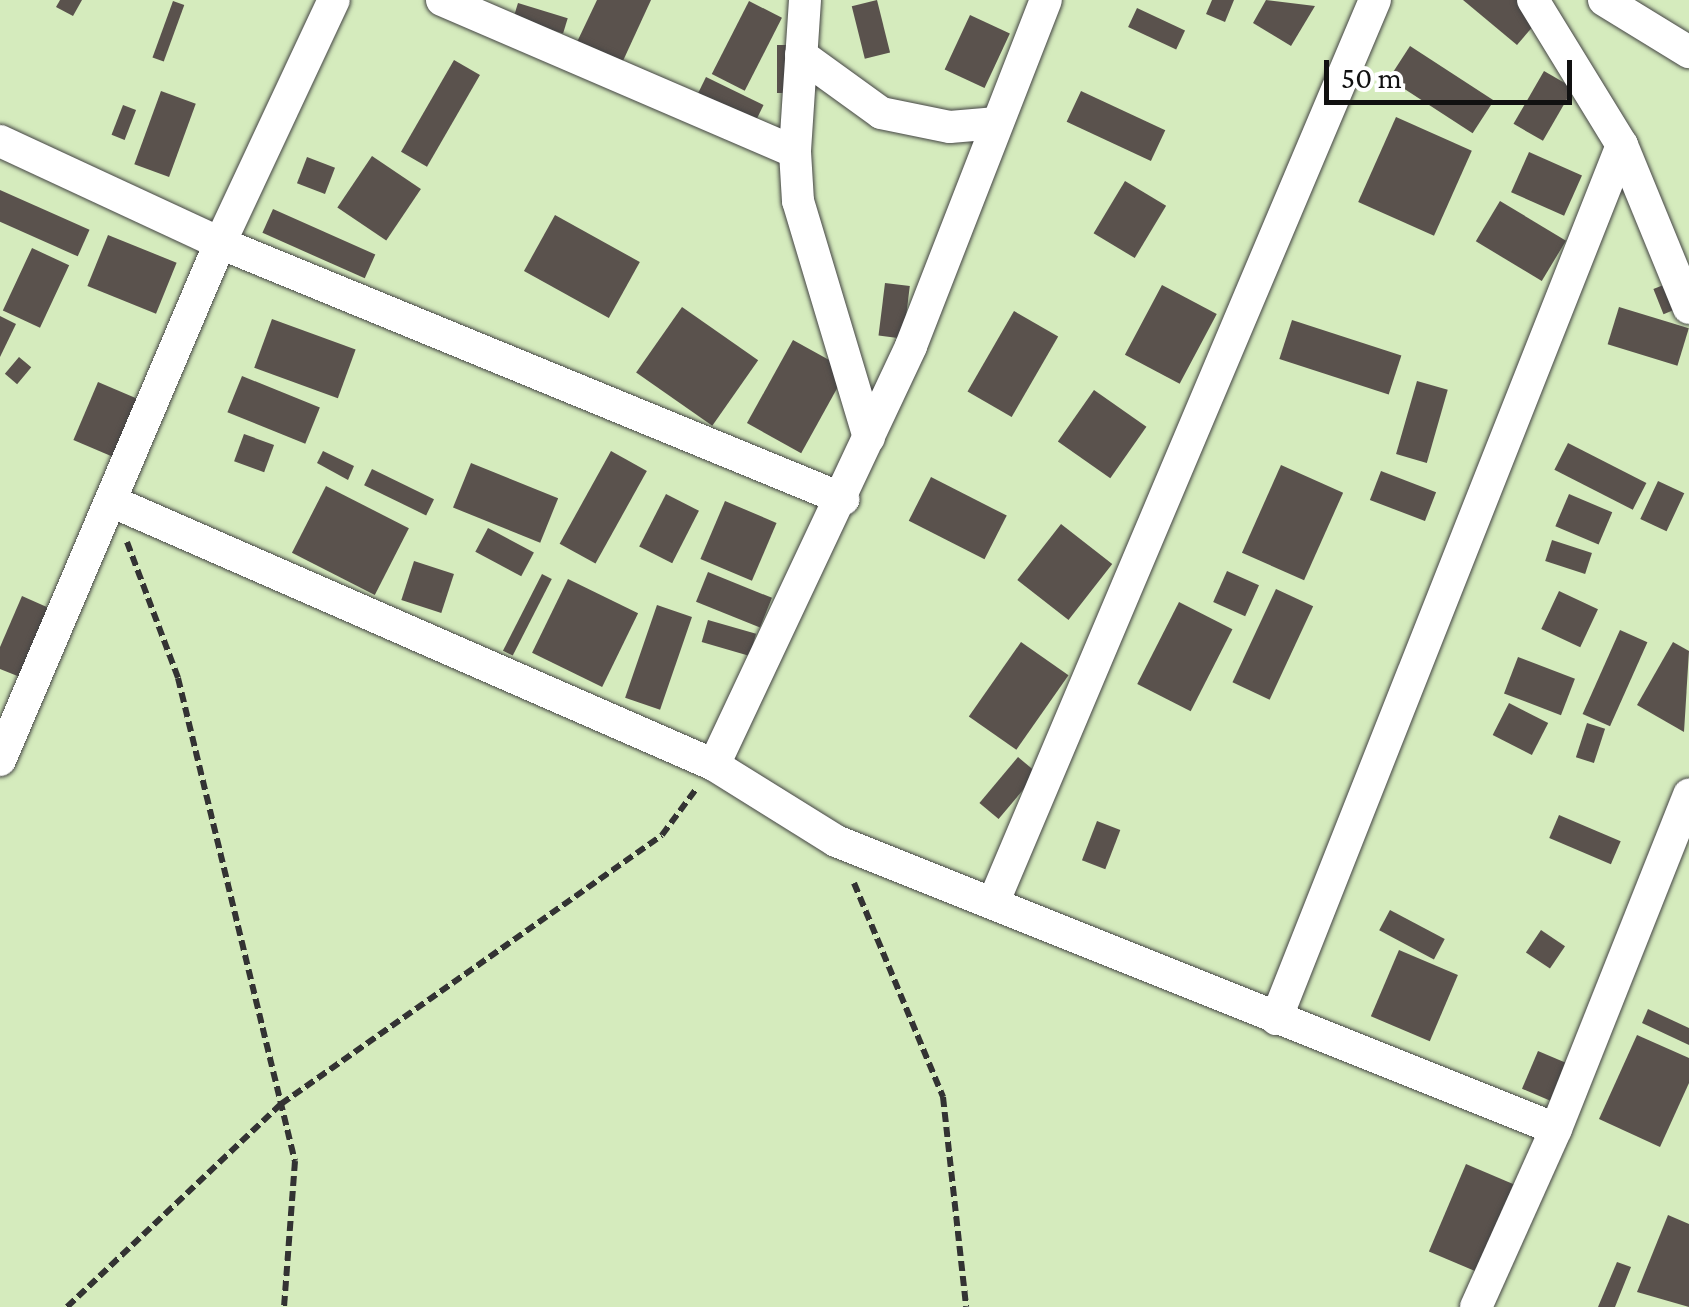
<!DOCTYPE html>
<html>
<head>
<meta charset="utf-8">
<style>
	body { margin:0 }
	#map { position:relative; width:1689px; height:1307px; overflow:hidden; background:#fffdf5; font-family:"Crimson Pro",serif }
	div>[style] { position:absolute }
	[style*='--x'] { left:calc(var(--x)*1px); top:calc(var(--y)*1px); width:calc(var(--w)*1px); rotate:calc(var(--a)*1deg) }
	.green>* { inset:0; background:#d5ebbd; transform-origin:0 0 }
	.building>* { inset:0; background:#5a524d; transform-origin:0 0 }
	.path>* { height:6px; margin-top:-3px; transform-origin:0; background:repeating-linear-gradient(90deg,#333 0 10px,transparent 0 15px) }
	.roads { filter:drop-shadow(0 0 2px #444) drop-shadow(0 0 2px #444) }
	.minor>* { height:32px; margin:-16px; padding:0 16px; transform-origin:16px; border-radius:16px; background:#fff }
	span { translate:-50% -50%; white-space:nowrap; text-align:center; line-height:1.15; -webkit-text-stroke:10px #fff; paint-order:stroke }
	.scale { position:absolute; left:1324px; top:60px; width:248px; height:45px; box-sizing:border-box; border:5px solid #111; border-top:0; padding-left:12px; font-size:30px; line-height:35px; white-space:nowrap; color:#111; -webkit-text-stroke:8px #fff; paint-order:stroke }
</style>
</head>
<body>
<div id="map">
	<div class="green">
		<div style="left:0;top:0;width:1689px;height:1307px"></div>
	</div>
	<div class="building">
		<div style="clip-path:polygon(60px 0,82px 0,73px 16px,56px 7px)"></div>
		<div style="clip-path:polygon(597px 0,651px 0,622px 63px,577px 42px)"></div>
		<div style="left:877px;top:0;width:54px;height:26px;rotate:76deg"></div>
		<div style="clip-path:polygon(1212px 0,1234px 0,1225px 22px,1206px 14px)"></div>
		<div style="clip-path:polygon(1266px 0,1315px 6px,1291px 46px,1253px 23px)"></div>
		<div style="clip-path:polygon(1463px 0,1521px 0,1541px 17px,1517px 45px)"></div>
		<div style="left:173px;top:1px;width:12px;height:60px;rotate:20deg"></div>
		<div style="left:749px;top:1px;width:37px;height:82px;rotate:27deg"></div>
		<div style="left:518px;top:3px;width:52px;height:16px;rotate:17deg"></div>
		<div style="left:1137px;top:8px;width:53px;height:21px;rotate:25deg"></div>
		<div style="left:970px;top:15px;width:44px;height:60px;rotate:25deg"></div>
		<div style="left:777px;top:45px;width:19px;height:48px"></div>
		<div style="left:1410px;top:46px;width:100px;height:39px;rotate:33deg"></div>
		<div style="left:454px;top:60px;width:30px;height:106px;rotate:30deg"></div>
		<div style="left:1544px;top:71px;width:34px;height:61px;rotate:30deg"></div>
		<div style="left:706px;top:77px;width:64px;height:24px;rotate:26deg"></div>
		<div style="left:161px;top:91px;width:37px;height:78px;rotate:20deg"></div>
		<div style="left:1081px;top:91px;width:93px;height:34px;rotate:25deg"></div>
		<div style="left:123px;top:105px;width:14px;height:32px;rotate:21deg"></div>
		<div style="left:1396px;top:117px;width:83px;height:93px;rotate:24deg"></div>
		<div style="left:1529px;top:152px;width:58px;height:44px;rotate:24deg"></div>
		<div style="left:372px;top:156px;width:59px;height:62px;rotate:34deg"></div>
		<div style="left:307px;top:157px;width:30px;height:28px;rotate:21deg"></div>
		<div style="left:1125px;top:181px;width:48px;height:61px;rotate:31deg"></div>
		<div style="left:0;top:190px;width:98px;height:29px;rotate:24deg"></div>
		<div style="left:1500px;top:201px;width:77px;height:47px;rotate:31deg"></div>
		<div style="left:273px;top:209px;width:112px;height:26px;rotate:24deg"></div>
		<div style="left:555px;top:215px;width:97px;height:64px;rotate:29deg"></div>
		<div style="left:108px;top:235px;width:74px;height:55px;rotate:22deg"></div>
		<div style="left:32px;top:248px;width:41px;height:69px;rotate:25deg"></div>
		<div style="left:1671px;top:282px;width:27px;height:19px;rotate:68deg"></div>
		<div style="left:885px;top:283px;width:25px;height:53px;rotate:7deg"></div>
		<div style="left:1162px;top:285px;width:62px;height:79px;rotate:28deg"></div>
		<div style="left:682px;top:307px;width:93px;height:80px;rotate:35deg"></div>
		<div style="left:1619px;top:307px;width:73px;height:39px;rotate:17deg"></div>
		<div style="left:1014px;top:311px;width:51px;height:93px;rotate:30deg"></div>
		<div style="clip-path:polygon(0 316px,16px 324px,0 357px)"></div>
		<div style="left:272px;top:319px;width:89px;height:52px;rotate:20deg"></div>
		<div style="left:1292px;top:320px;width:115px;height:41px;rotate:18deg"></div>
		<div style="left:793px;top:340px;width:62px;height:95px;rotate:29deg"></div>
		<div style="left:19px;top:357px;width:16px;height:22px;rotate:40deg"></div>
		<div style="left:242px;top:376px;width:84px;height:39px;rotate:22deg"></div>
		<div style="left:1417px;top:381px;width:32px;height:76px;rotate:16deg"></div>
		<div style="left:98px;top:382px;width:44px;height:63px;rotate:23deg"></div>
		<div style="left:1094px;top:390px;width:64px;height:63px;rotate:35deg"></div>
		<div style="left:244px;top:434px;width:32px;height:29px;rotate:20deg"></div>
		<div style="left:1568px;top:443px;width:88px;height:30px;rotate:27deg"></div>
		<div style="clip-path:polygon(323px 451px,354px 466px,348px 480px,317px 463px)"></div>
		<div style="left:611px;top:451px;width:41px;height:106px;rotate:29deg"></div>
		<div style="left:471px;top:463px;width:94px;height:48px;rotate:22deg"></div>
		<div style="left:1281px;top:465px;width:68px;height:96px;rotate:24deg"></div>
		<div style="left:372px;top:469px;width:69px;height:18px;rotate:26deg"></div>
		<div style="left:1381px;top:471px;width:59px;height:31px;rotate:21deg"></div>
		<div style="left:931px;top:477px;width:85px;height:49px;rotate:27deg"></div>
		<div style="left:1658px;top:481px;width:29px;height:42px;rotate:25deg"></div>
		<div style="left:326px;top:486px;width:93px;height:75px;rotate:27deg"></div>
		<div style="left:666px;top:494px;width:37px;height:59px;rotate:27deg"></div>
		<div style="left:1569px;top:494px;width:47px;height:35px;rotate:23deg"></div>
		<div style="left:725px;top:501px;width:56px;height:63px;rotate:23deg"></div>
		<div style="left:1061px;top:524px;width:65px;height:71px;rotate:38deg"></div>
		<div style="left:488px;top:528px;width:52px;height:27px;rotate:28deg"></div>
		<div style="left:1552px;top:540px;width:42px;height:22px;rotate:18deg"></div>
		<div style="left:414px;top:561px;width:42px;height:41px;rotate:18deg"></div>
		<div style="left:1227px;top:571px;width:35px;height:34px;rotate:24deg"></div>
		<div style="left:708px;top:572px;width:69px;height:32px;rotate:22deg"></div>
		<div style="left:542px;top:574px;width:11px;height:86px;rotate:27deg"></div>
		<div style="left:568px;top:579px;width:78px;height:82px;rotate:26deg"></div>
		<div style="left:1276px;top:589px;width:41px;height:103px;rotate:25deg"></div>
		<div style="left:1559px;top:591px;width:43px;height:42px;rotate:25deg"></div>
		<div style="clip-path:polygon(22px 596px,49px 608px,20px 677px,0 669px,0 647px)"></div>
		<div style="left:1179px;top:602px;width:60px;height:92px;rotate:27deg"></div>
		<div style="left:657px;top:605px;width:37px;height:98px;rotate:19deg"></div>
		<div style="left:708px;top:620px;width:50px;height:23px;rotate:16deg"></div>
		<div style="left:1620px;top:630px;width:30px;height:92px;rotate:24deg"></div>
		<div style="left:1021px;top:642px;width:58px;height:91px;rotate:35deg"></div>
		<div style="clip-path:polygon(1673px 642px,1689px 651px,1684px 732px,1637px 705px)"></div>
		<div style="left:1518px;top:657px;width:61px;height:39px;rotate:21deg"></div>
		<div style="left:1509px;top:703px;width:44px;height:36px;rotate:27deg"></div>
		<div style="left:1587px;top:723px;width:19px;height:36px;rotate:18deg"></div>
		<div style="left:1018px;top:757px;width:25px;height:60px;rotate:40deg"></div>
		<div style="left:1559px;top:815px;width:67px;height:25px;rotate:23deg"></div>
		<div style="left:1097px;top:821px;width:25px;height:42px;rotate:21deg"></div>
		<div style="left:1390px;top:910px;width:62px;height:23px;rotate:28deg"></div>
		<div style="left:1541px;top:930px;width:29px;height:27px;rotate:34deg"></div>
		<div style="left:1399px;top:950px;width:64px;height:72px;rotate:23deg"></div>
		<div style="clip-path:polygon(1648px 1009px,1689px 1028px,1689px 1045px,1642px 1023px)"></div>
		<div style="clip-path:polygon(1637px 1035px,1689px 1058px,1689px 1083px,1660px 1147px,1599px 1119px)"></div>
		<div style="left:1538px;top:1051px;width:34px;height:41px;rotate:23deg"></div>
		<div style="left:1466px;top:1164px;width:53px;height:95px;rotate:23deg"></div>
		<div style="clip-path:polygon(1668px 1215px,1689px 1224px,1689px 1307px,1637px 1292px)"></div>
		<div style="clip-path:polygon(1617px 1262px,1631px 1267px,1615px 1307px,1598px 1307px)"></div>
	</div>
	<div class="path">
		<div style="--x:127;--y:542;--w:145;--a:69.4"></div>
		<div style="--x:178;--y:678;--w:497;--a:76.4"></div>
		<div style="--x:295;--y:1161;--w:146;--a:94.3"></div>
		<div style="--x:854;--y:883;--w:232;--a:67.4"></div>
		<div style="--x:943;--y:1097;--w:211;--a:83.7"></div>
		<div style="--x:67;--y:1307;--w:295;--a:-43.5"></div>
		<div style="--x:281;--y:1104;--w:466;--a:-35.2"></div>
		<div style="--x:662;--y:835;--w:57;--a:-53.5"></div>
	</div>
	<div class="roads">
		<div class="minor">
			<div style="--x:442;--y:0;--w:384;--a:23.3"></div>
			<div style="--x:805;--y:0;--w:152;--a:93.8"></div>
			<div style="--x:795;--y:152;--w:49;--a:86.5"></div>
			<div style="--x:798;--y:201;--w:247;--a:73.3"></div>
			<div style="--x:1533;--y:0;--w:170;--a:58.5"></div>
			<div style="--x:1622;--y:145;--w:176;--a:67.7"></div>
			<div style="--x:1604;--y:0;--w:100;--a:31.5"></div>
			<div style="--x:801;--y:55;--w:99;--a:35.9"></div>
			<div style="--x:881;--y:113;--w:70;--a:11.5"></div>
			<div style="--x:950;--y:127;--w:47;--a:-4.9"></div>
			<div style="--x:0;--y:141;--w:242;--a:24.9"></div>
			<div style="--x:220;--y:243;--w:674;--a:22.34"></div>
			<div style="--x:113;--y:502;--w:656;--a:23.63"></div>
			<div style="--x:714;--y:765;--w:144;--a:31.9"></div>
			<div style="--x:836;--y:841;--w:775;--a:21.8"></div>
			<div style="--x:0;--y:760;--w:562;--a:-66.95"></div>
			<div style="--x:220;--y:243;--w:268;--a:-64.9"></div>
			<div style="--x:714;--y:765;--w:463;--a:-64.8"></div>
			<div style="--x:911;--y:346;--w:371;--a:-68.7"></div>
			<div style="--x:994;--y:901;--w:978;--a:-67.08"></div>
			<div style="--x:1276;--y:1019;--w:940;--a:-68.4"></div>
			<div style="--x:1476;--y:1307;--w:195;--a:-65.8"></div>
			<div style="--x:1556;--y:1129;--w:360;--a:-68.3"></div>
		</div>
	</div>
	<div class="scale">50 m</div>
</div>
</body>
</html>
